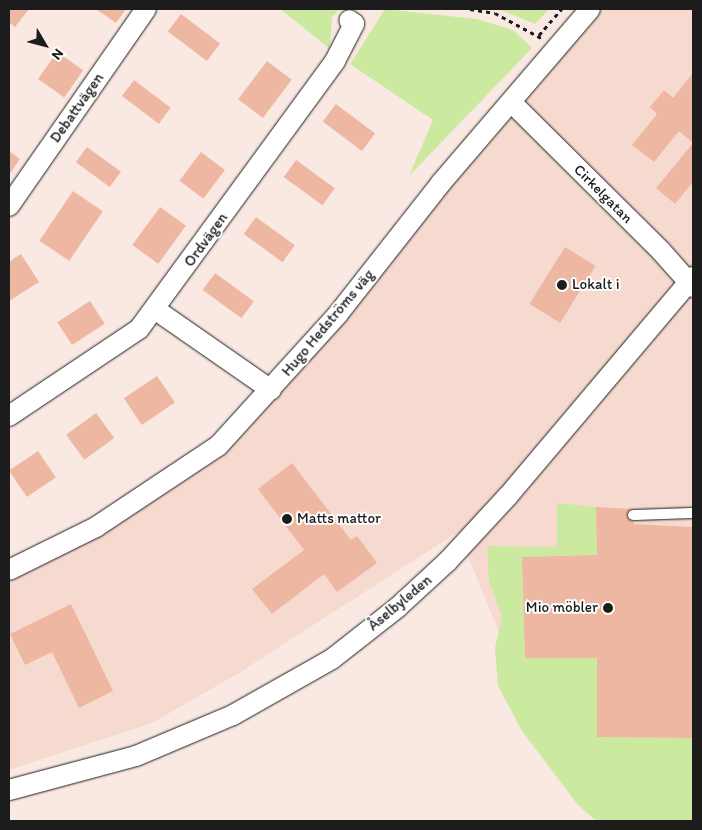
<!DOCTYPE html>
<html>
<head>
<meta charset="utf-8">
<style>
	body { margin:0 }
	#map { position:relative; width:702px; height:830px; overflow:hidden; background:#fae9e3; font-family:Itim,sans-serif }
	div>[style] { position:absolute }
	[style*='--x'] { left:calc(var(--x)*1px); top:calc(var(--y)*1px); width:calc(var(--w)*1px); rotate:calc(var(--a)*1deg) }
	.built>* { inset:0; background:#f6dad0 }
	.green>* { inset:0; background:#cce9a0 }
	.building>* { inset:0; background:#eeb7a2; transform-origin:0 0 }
	.path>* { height:3px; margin-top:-1.5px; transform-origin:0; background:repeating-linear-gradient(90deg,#1c1c1c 0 4px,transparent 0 8px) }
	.roads { filter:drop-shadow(0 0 1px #1c1c1c) drop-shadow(0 0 1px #1c1c1c) }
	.lane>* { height:10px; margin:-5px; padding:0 5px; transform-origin:5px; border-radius:5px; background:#fff }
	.street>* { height:20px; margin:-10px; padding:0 10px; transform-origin:10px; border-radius:10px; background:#fff }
	.dots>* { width:14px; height:14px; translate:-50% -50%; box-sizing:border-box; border:2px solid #fff; border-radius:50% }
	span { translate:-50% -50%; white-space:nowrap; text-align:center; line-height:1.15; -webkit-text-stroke:4px #fff; paint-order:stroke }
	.street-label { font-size:15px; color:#1c1c1c }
	.poi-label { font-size:15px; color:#1c1c1c }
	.left { translate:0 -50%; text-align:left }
	.right { translate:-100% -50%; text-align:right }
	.frame { position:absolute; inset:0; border:10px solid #1c1c1c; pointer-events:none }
	.north { position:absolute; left:20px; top:20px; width:50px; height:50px; -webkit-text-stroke:4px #fff; paint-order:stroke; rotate:127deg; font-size:14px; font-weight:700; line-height:20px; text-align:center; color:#1c1c1c }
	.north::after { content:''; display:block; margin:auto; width:18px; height:22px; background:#1c1c1c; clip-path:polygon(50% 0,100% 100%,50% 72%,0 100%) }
</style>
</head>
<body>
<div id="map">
	<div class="built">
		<div style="clip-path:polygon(590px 9px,693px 9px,693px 761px,551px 759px,458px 532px,239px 673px,152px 723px,9px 770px,9px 570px,218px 446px)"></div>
	</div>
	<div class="green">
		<div style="clip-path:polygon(280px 9px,340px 9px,332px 17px,330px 49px)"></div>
		<div style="clip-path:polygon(385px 9px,477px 19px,513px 30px,532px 48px,409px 176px,433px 120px,350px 64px)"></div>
		<div style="clip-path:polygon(498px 9px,549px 9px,535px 24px)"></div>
		<div style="clip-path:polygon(557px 503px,596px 507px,597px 555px,522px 557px,525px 658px,597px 658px,597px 737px,693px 738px,693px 821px,596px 821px,578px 805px,522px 731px,498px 686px,495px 648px,502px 617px,489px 581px,487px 546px,557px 547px)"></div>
	</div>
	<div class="building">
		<div style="clip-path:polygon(9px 9px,29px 9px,15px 27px,9px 22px)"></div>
		<div style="clip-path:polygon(96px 9px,126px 9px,116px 23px)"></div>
		<div style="left:181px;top:14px;width:49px;height:22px;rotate:37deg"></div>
		<div style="left:57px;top:52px;width:32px;height:33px;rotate:35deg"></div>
		<div style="left:267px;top:61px;width:31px;height:48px;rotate:37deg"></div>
		<div style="clip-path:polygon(693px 73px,693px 182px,675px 204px,656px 188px,693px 143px,679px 131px,654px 162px,632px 145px,657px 114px,650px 107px,664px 90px,673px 98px)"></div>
		<div style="left:134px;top:80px;width:46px;height:20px;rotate:37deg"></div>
		<div style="left:336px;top:104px;width:49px;height:22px;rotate:37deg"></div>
		<div style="left:87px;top:147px;width:42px;height:19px;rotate:36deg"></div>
		<div style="clip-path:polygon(9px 151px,20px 159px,9px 175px)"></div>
		<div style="left:201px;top:152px;width:30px;height:36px;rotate:37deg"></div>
		<div style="left:296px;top:160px;width:48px;height:21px;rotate:36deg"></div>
		<div style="left:73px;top:191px;width:36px;height:60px;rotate:34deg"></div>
		<div style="left:160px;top:207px;width:32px;height:47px;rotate:36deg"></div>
		<div style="left:256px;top:217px;width:48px;height:21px;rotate:36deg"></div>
		<div style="left:565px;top:247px;width:36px;height:67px;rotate:32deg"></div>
		<div style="clip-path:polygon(21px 254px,39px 282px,9px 301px,9px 262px)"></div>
		<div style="left:215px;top:273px;width:48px;height:21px;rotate:36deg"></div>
		<div style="left:90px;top:301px;width:27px;height:39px;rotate:57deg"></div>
		<div style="left:157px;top:376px;width:32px;height:40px;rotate:56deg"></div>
		<div style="left:96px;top:413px;width:31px;height:37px;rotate:54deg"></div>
		<div style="left:38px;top:451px;width:32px;height:35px;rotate:56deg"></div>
		<div style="clip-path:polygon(292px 463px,351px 540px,357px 536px,377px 563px,337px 592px,324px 574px,272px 614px,252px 589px,304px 550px,258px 489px)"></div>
		<div style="clip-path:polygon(596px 507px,633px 509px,633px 524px,693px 527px,693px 738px,597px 737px,597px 658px,525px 658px,522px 557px,597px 555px)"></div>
		<div style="clip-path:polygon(71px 604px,113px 691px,79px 708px,52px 652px,25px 665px,10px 634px)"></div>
	</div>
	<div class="path">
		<div style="--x:470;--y:9;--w:25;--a:9"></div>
		<div style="--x:495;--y:13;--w:55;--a:28.4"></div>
		<div style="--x:539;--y:35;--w:35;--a:-49"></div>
	</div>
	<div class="roads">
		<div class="lane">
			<div style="--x:633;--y:515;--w:60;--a:-1.9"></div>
		</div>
		<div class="street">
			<div style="--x:511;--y:102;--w:211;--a:44.8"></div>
			<div style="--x:661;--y:251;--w:48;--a:48.4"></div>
			<div style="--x:9;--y:206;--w:240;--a:-55.2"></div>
			<div style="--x:156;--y:310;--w:140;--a:34.8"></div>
			<div style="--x:9;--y:416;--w:156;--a:-33.8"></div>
			<div style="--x:139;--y:329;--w:332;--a:-53.8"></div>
			<div style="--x:335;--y:61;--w:42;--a:-62.8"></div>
			<div style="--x:354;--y:24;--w:6;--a:-141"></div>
			<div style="--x:9;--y:570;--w:97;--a:-26.3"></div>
			<div style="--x:96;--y:527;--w:146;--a:-33.6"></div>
			<div style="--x:218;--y:446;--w:178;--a:-47.7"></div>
			<div style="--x:338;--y:314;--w:167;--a:-51.8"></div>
			<div style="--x:441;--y:183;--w:229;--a:-49.4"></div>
			<div style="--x:9;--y:790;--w:131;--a:-15"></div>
			<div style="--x:136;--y:756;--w:105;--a:-22.9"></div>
			<div style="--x:233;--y:715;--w:114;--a:-29.5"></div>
			<div style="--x:332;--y:659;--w:84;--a:-38.2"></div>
			<div style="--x:398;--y:607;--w:67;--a:-42.6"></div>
			<div style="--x:447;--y:562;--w:90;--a:-47.3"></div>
			<div style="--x:508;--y:496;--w:287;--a:-49.8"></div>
		</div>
	</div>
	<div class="dots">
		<div style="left:562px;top:285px;background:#1c1c1c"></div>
		<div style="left:287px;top:519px;background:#1c1c1c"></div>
		<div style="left:608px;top:608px;background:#1c1c1c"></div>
	</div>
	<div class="street-label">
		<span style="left:77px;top:108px;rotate:-55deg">Debattvägen</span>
		<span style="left:603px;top:194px;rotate:45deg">Cirkelgatan</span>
		<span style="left:206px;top:240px;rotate:-54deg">Ordvägen</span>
		<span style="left:328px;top:323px;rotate:-50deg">Hugo Hedströms väg</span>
		<span style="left:400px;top:603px;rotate:-40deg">Åselbyleden</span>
	</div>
	<div class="poi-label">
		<span class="left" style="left:572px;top:285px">Lokalt i</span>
		<span class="left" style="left:297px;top:519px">Matts mattor</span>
		<span class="right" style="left:598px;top:608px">Mio möbler</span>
	</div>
	<div class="frame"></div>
	<div class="north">N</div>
</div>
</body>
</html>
